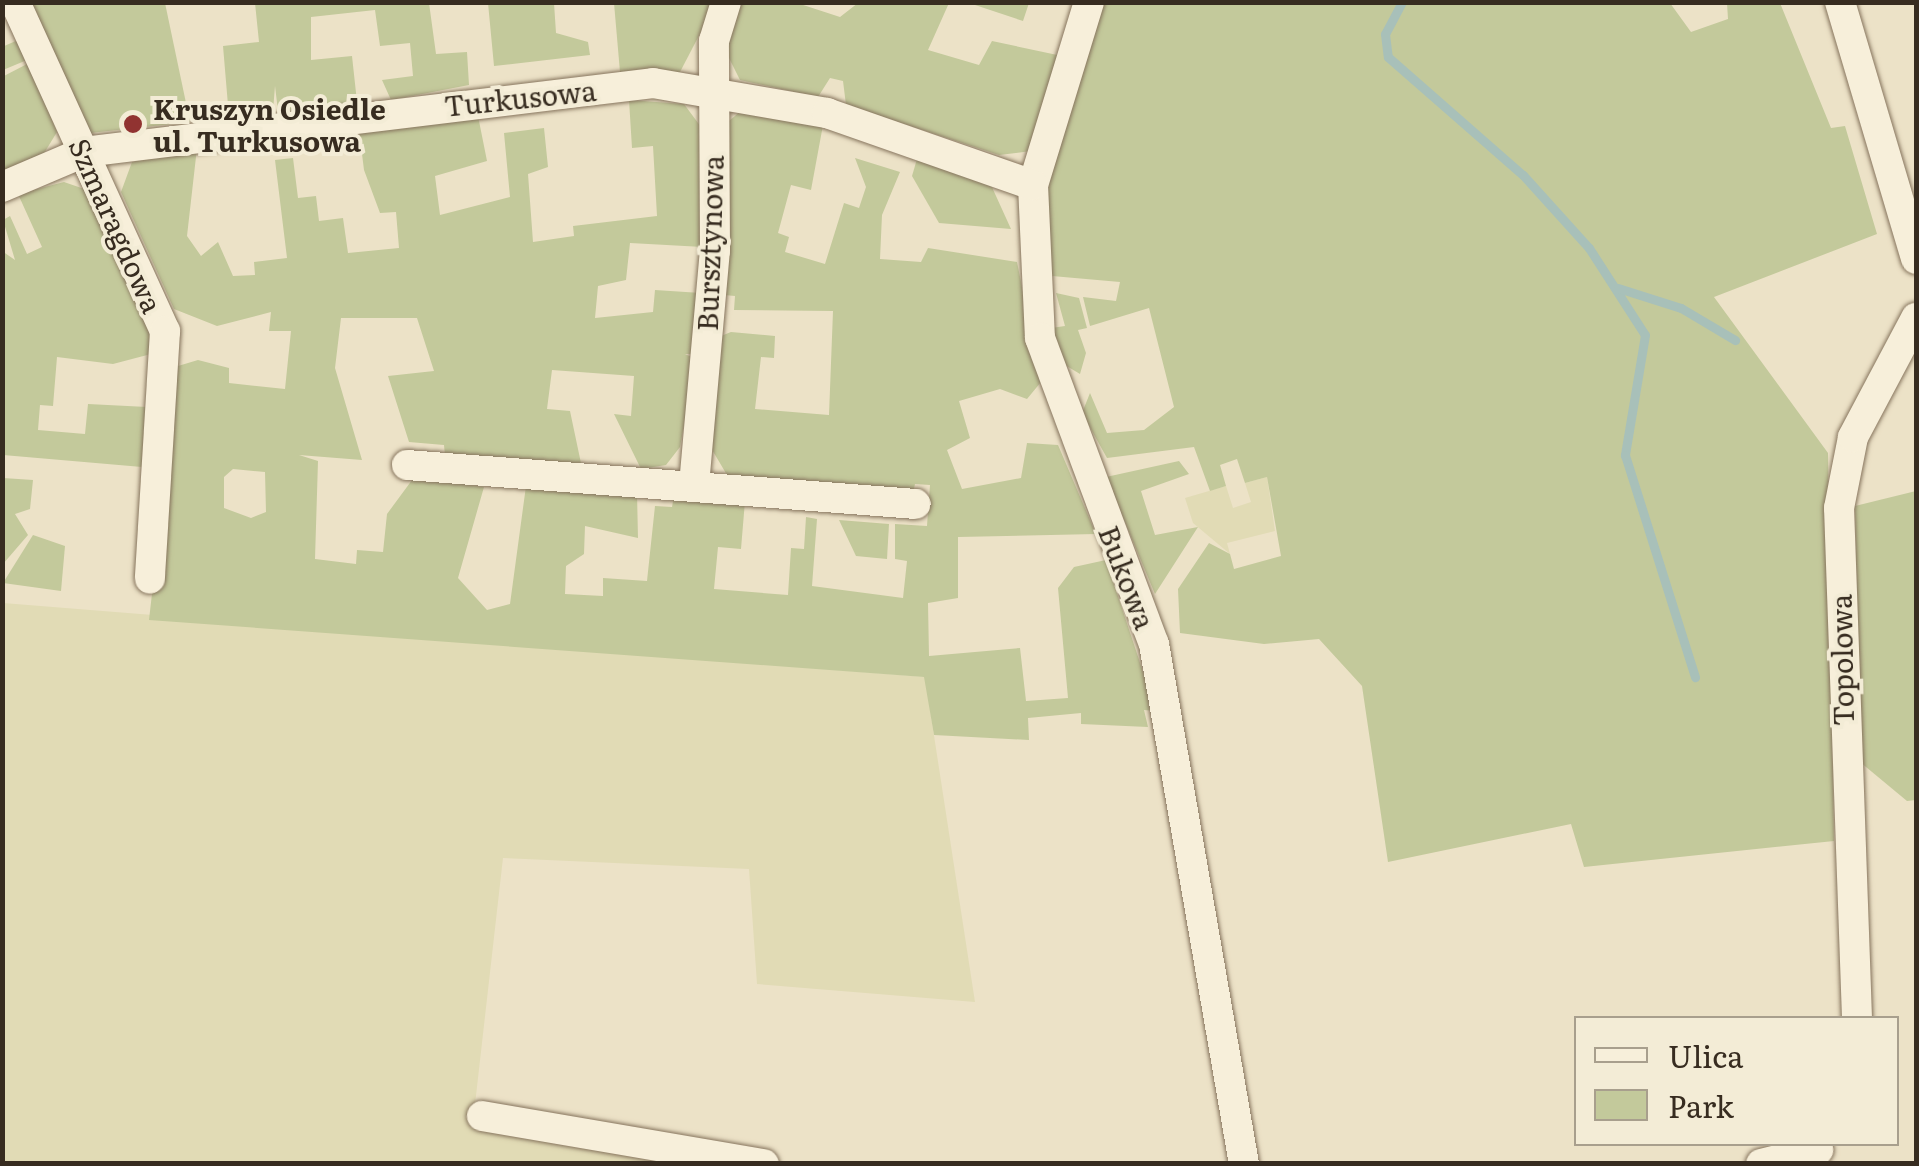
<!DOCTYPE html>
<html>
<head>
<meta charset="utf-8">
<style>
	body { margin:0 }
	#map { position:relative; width:1919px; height:1166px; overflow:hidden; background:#ece2c7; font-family:Literata,serif }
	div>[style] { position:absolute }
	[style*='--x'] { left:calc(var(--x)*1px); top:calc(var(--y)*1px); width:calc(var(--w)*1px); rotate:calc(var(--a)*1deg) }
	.farmland>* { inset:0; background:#e1dbb5 }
	.green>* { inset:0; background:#c3c99b }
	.stream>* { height:9px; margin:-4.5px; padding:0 4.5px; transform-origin:4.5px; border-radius:4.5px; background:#a8c0b9 }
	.roads { filter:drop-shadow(0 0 2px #86745d) drop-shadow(0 0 2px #86745d) }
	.minor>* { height:30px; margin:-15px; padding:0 15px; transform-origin:15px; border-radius:15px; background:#f7efda }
	.dots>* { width:28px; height:28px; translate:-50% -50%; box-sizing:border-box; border:5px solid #f3ecd6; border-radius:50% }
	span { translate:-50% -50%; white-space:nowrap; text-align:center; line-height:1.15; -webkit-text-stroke:8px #f3ecd6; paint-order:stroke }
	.street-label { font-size:28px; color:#372c20 }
	.poi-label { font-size:28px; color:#372c20; font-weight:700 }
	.left { translate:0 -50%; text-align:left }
	.frame { position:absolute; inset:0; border:5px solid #372c20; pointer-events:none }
	.legend { position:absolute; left:1574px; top:1016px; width:325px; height:130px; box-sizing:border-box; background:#f3ecd6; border:2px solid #a89f8d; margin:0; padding:12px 18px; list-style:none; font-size:30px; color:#372c20 }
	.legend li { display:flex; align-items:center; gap:20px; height:50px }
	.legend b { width:50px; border:2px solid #a89f8d }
</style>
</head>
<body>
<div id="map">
	<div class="farmland">
		<div style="clip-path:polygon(1267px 477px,1275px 531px,1227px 543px,1230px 554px,1193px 523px,1185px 498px,1226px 486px,1233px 508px,1251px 502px,1245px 483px)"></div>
		<div style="clip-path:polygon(3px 603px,925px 677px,975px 1002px,757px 984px,749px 869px,503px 858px,473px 1122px,709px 1163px,3px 1164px)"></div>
	</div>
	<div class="green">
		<div style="clip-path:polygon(737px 2px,797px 3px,840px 17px,858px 3px,949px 3px,928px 50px,979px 65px,992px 41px,1062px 56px,1031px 151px,999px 155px,846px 105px,843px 81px,830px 78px,818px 97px,740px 80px,726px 52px)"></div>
		<div style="clip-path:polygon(31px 3px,165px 3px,190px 122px,90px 133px)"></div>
		<div style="clip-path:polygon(255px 3px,429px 3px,436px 54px,467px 52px,469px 85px,391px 100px,382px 80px,413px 76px,410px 43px,380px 46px,375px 10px,311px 17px,311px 60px,352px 56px,357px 102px,278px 111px,275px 86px,273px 111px,229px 117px,223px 46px,259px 42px)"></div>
		<div style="clip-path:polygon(488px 3px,554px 3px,556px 33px,588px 42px,590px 55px,494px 66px)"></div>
		<div style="clip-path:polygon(614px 3px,716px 3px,680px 72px,620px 72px)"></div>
		<div style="clip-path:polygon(969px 3px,1029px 3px,1023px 21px)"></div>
		<div style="clip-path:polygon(1099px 3px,1670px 3px,1691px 32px,1728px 19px,1727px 3px,1780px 3px,1831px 128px,1845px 126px,1877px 234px,1714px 297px,1828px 453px,1834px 841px,1584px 867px,1571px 824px,1388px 862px,1362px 686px,1319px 639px,1264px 644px,1180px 633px,1178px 589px,1209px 543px,1230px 554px,1234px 569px,1281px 556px,1267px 477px,1245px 483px,1237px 459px,1220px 465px,1226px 486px,1210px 491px,1194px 447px,1107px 458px,1082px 413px,1090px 393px,1107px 433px,1144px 430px,1174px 407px,1149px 308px,1090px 326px,1083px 297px,1116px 301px,1120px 282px,1052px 276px,1039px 210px)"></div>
		<div style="clip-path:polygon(18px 40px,27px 60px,3px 70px,2px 47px)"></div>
		<div style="clip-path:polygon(29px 63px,57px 132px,43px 155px,2px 172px,2px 77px)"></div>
		<div style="clip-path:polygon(evenodd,629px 100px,684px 104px,701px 127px,703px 247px,630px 243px,626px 280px,598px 286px,595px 318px,653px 312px,655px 290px,701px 293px,697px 354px,685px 354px,696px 359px,680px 447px,666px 465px,641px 469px,614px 414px,631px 416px,634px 376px,552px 370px,547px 409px,570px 411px,582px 468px,445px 456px,444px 445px,409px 442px,388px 376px,434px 371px,417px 318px,341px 318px,335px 368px,362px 460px,299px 455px,318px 461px,315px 559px,356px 564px,357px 550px,383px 552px,387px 514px,415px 476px,484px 487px,458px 578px,487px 610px,510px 604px,526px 486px,637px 493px,638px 538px,585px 526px,584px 554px,566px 566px,565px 594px,603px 596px,603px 578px,647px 581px,655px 506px,672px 507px,674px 496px,745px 501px,741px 549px,718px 547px,714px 589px,788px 595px,791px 548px,804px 549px,806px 517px,817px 519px,812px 586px,903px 598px,907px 561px,895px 559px,895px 524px,927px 526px,930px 485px,915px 484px,913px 493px,727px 475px,711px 448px,721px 336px,731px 332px,775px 336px,774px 358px,761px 357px,755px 409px,829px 415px,833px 311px,734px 310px,735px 296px,724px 295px,729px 121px,742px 110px,823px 125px,811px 190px,791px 185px,778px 233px,789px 237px,785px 252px,825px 264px,844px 203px,859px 208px,866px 187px,855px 158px,900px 172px,882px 215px,880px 259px,921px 262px,928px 248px,1017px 262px,1041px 382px,1027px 399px,1000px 389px,959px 401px,970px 438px,947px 450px,962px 489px,1021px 478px,1027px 443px,1058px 445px,1096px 534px,958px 537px,958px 598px,928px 603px,929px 656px,1020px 648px,1026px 701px,1068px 698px,1058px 588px,1074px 567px,1106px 560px,1156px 711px,1144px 710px,1148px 727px,1081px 724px,1081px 713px,1028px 718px,1029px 740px,934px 735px,924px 677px,149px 620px,178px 366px,198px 360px,229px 368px,229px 383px,285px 389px,291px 331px,269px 331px,271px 312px,217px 326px,174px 309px,121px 192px,132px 162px,197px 148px,187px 236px,201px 256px,218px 242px,233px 276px,255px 275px,254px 262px,287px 258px,275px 160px,293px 158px,298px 198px,316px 196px,319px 221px,343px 218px,348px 253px,399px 248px,396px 212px,380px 213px,364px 170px,359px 130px,478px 116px,487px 161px,435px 176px,440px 215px,510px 197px,504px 133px,544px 128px,548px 167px,528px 174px,533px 242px,574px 236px,573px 226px,657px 216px,653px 146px,632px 148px,629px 100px,233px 469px,265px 472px,266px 512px,251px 518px,224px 508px,224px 477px,233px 469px)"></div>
		<div style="clip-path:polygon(917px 159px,991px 185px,1011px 229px,939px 223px,912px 176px)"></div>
		<div style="clip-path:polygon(64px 182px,90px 191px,150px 328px,151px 354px,113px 364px,57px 357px,53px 406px,40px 405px,38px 430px,85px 434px,88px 404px,147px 407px,142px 467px,3px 455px,2px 251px,15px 260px,3px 220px,10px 216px,27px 254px,42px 247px,18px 194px)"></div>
		<div style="clip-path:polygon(1056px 293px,1079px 298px,1087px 328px,1078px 330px,1086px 353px,1080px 374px,1065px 365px,1051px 328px,1065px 326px)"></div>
		<div style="clip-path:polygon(1179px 461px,1189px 474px,1141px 491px,1155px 535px,1198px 527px,1155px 594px,1106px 477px)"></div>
		<div style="clip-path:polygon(3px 478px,33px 480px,30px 509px,15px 514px,28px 535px,3px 564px)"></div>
		<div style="clip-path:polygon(1916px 491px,1916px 800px,1907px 801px,1860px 762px,1855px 506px)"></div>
		<div style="clip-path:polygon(839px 520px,889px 524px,887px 559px,856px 556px)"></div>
		<div style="clip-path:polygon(33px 535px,65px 546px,61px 591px,3px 583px)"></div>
	</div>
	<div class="stream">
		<div style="--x:1402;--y:2;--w:36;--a:118"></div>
		<div style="--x:1385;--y:34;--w:23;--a:83"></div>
		<div style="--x:1388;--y:57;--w:179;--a:41.2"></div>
		<div style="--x:1523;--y:175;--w:98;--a:47.9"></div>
		<div style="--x:1589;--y:248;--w:103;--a:57.2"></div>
		<div style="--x:1645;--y:335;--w:122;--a:99.5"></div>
		<div style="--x:1625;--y:455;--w:233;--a:72.5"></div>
		<div style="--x:1618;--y:288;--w:66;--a:17.6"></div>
		<div style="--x:1681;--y:308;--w:63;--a:30.7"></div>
	</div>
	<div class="roads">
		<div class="minor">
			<div style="--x:15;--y:2;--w:362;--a:65.5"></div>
			<div style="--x:165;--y:331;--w:248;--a:93.5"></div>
			<div style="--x:1089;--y:2;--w:191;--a:107"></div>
			<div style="--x:1033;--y:185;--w:153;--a:87.4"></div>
			<div style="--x:1040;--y:338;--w:327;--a:69.6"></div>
			<div style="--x:1154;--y:644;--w:528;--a:80.18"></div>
			<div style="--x:1840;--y:2;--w:268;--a:73.5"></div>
			<div style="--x:2;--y:187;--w:89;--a:-23.1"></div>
			<div style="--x:84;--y:152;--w:573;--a:-6.91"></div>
			<div style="--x:653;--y:83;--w:177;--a:9.8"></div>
			<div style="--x:827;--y:113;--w:218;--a:19.3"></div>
			<div style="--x:407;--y:465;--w:510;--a:4.38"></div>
			<div style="--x:694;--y:485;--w:235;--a:-84.9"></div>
			<div style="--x:715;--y:251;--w:210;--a:-90.3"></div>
			<div style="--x:714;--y:41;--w:41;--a:-72.9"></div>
			<div style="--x:1857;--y:1018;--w:510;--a:-92.02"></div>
			<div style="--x:1839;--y:508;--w:72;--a:-78.8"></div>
			<div style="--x:1853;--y:437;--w:135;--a:-62.1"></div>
			<div style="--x:482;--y:1116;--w:286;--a:9.7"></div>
			<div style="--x:1761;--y:1164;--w:59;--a:-13.8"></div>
		</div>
	</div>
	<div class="dots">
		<div style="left:133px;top:124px;background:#913331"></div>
	</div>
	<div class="street-label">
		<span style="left:520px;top:97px;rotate:-6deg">Turkusowa</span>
		<span style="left:117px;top:225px;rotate:66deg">Szmaragdowa</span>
		<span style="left:709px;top:243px;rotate:-88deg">Bursztynowa</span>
		<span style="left:1128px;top:577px;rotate:69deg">Bukowa</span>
		<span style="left:1841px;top:660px;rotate:-91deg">Topolowa</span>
	</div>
	<div class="poi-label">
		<span class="left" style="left:153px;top:124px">Kruszyn Osiedle<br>ul. Turkusowa</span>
	</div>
	<div class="frame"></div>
	<ul class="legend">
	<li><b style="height:12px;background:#f7efda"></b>Ulica</li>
	<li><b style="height:28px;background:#c3c99b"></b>Park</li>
	</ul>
</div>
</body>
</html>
